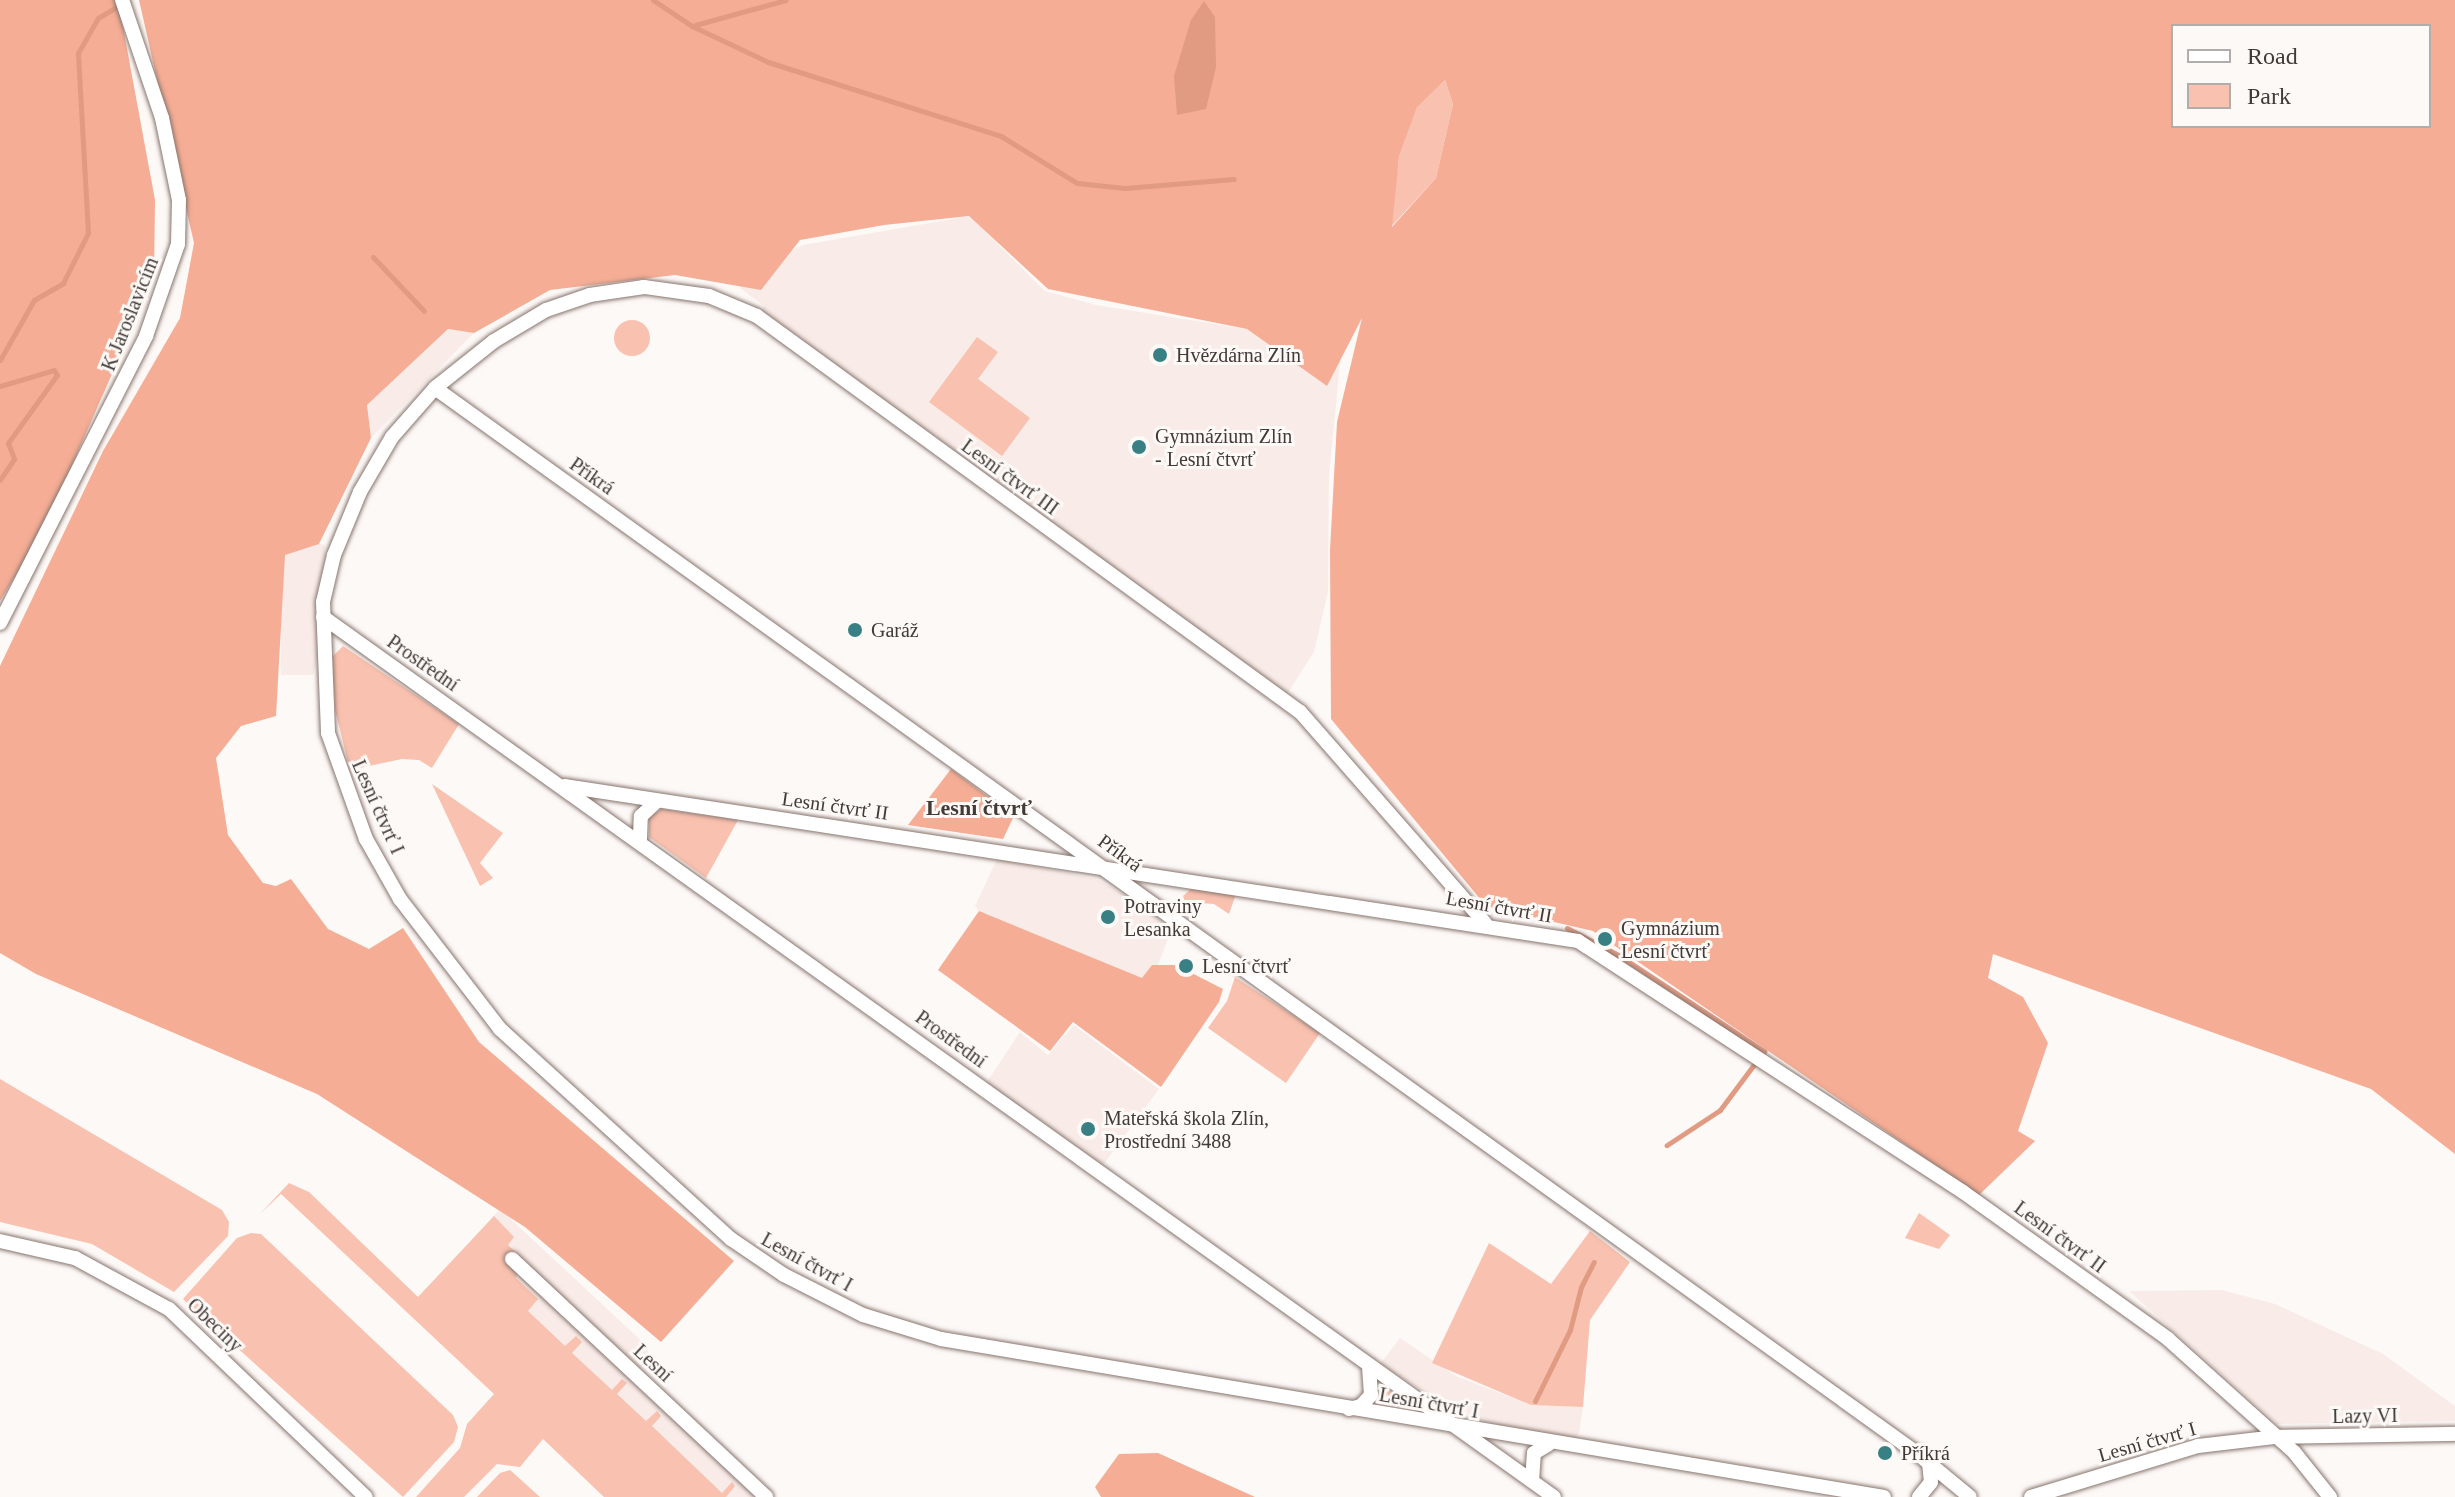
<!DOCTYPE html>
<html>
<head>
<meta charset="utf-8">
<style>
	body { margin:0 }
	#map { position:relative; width:2455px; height:1497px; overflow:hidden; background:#fdf9f7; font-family:"Times New Roman",serif }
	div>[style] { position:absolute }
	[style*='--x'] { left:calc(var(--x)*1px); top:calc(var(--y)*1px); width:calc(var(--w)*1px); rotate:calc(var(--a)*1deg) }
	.built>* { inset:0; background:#f9ece8 }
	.green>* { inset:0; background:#f9c1af }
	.round { border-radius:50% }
	.forest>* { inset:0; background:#f5ad95 }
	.water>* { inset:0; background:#e19b83 }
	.stream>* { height:5px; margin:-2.5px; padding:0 2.5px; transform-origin:2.5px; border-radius:2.5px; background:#e19b83 }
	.roads { filter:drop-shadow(0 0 2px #87746d) drop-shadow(0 0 2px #87746d) }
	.minor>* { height:14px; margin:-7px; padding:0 7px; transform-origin:7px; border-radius:7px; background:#fff }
	.dots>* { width:22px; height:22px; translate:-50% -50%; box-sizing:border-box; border:4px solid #fdf9f7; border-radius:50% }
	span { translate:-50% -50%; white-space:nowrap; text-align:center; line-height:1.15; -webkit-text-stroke:6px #fdf9f7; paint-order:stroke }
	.street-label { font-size:20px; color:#423a37 }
	.poi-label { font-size:20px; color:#423a37 }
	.left { translate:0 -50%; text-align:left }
	.neighbourhood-label { font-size:22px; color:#423a37; font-weight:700 }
	.legend { position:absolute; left:2171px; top:24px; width:260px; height:104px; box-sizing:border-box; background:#fdf9f7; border:2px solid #b2adaa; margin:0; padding:10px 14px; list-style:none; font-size:24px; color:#423a37 }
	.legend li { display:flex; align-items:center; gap:16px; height:40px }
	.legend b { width:40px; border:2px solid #b2adaa }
</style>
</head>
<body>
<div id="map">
	<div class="built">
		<div style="clip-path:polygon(970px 216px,1045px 291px,1096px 305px,1247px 329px,1346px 302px,1329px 476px,1328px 592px,1314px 652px,1287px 694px,760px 313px,764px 306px,740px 288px,760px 263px,803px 245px)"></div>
		<div style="clip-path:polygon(448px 329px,474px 333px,371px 438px,367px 405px)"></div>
		<div style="clip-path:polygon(280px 536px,325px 545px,322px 639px,313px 675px,281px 675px)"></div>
		<div style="clip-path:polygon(997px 859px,1096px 879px,1158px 912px,1169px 936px,1157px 968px,1142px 978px,979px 911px,975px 906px)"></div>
		<div style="clip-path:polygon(1074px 1025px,1159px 1089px,1101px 1168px,985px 1085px,1020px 1032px,1048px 1055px)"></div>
		<div style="clip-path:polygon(500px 1209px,649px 1348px,641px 1369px,774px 1497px,705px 1497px,450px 1264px)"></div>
		<div style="clip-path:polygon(2222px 1290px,2275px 1304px,2383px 1354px,2455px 1406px,2455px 1421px,2277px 1424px,2129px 1291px)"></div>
		<div style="clip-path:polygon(1400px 1338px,1456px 1376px,1531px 1405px,1583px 1407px,1579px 1434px,1574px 1438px,1498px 1427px,1444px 1404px,1380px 1364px)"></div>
	</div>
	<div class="green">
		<div style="clip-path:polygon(1445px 80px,1453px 104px,1436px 178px,1390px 228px,1399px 157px,1417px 106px)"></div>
		<div class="round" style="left:614px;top:320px;width:36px;height:36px"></div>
		<div style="clip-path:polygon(977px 337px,998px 352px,978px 379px,1030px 418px,1002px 456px,929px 402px)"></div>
		<div style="clip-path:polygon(343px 646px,459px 724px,432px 768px,419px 760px,402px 759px,350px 770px,335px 710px,332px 657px)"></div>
		<div style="clip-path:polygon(432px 784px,503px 833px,480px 863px,493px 878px,480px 886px)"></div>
		<div style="clip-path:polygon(662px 809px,738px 820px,706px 878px,649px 837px,649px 817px)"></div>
		<div style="clip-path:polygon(1192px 888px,1236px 894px,1229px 914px,1214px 904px,1185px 902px,1183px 896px)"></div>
		<div style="clip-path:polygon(1235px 977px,1320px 1033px,1286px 1083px,1208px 1028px,1227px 1001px)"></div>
		<div style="clip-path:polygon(0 1079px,222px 1210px,229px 1222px,228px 1236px,174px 1292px,92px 1244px,0 1222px)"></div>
		<div style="clip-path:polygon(289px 1183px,309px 1192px,418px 1297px,494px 1216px,514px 1237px,508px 1245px,523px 1259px,516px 1278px,538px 1299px,528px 1311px,565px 1346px,576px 1336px,582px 1342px,572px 1353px,612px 1390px,622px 1379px,627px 1383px,617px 1394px,646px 1421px,657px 1411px,661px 1416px,652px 1426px,722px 1493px,732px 1482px,735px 1486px,726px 1497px,604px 1497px,543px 1439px,520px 1467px,497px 1464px,464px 1497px,416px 1497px,460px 1448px,467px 1424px,494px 1394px,281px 1194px,260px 1214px)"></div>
		<div style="clip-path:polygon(1919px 1213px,1950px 1235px,1939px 1249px,1905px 1238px)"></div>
		<div style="clip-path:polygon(1590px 1231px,1630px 1262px,1590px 1320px,1583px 1407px,1531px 1405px,1432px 1363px,1489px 1243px,1551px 1284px)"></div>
		<div style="clip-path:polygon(251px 1233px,261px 1234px,453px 1415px,458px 1427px,454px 1442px,403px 1497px,183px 1299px,237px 1238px)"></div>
		<div style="clip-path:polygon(1387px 1388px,1415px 1407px,1416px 1409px,1382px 1405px)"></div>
		<div style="clip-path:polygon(510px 1470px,540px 1497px,477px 1497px,500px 1473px)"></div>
	</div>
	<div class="forest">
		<div style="clip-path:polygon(0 0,118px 0,155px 200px,154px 278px,44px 529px,0 601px)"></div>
		<div style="clip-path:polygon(evenodd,139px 0,2455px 0,2455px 1154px,2371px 1089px,1993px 954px,1988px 978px,2023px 997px,2048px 1043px,2018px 1131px,2035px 1141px,1979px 1195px,1593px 931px,1486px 906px,1331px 719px,1330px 550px,1337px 422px,1362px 318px,1327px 386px,1247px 329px,1048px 289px,969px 216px,884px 225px,800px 240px,761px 290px,675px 275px,550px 290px,474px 333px,448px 329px,367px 405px,371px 438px,319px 544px,285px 555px,276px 716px,241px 726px,216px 758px,228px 835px,263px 883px,276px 886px,291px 879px,328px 929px,369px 949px,403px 928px,479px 1042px,734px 1261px,661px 1342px,525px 1227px,317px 1094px,36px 974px,0 953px,0 666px,103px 451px,180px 318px,194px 243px,139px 0,2173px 26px,2429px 26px,2429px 126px,2173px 126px,2173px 26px,139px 0,1445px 80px,1453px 104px,1436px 178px,1392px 227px,1399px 157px,1417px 107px,1445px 80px)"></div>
		<div style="clip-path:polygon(951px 769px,1014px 816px,1003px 839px,908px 825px)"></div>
		<div style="clip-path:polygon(979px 911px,1142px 978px,1152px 965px,1176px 965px,1223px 989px,1219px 1002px,1161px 1087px,1073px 1022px,1050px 1051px,938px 970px)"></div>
		<div style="clip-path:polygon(1158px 1453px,1255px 1497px,1101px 1497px,1095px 1487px,1119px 1454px)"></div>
	</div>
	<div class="water">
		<div style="clip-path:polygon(1204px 1px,1215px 17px,1216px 67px,1206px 109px,1177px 115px,1174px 76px,1191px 20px)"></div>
	</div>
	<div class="stream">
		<div style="--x:653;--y:0;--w:47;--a:33.7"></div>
		<div style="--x:692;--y:26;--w:84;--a:25.3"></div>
		<div style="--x:768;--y:62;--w:244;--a:17.6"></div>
		<div style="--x:1001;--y:136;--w:89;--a:31.7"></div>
		<div style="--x:1077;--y:183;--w:48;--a:5.9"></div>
		<div style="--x:1125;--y:188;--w:109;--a:-4.7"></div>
		<div style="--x:695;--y:25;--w:94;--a:-15.4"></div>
		<div style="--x:373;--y:257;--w:74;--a:46.6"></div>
		<div style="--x:0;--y:360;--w:69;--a:-60.5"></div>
		<div style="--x:34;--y:300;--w:34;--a:-30"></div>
		<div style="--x:63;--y:283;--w:56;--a:-63.4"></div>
		<div style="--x:88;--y:233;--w:180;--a:-93.2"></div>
		<div style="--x:78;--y:53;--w:40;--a:-60.3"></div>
		<div style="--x:98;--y:18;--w:26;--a:-31"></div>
		<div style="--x:0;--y:386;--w:56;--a:-16.5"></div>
		<div style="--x:54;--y:370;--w:6;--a:59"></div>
		<div style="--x:57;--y:375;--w:84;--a:125.8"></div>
		<div style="--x:8;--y:443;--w:17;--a:69"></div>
		<div style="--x:14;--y:459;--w:25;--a:124"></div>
		<div style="--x:1567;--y:928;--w:60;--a:27.8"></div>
		<div style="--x:1620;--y:956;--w:173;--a:33.4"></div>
		<div style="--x:1764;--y:1051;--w:74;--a:126.7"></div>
		<div style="--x:1720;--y:1110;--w:64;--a:146.6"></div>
		<div style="--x:1535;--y:1401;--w:79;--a:-63.8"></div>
		<div style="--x:1570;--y:1330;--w:44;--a:-75.7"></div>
		<div style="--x:1581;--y:1287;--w:28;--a:-63"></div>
	</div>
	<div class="roads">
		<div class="minor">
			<div style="--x:435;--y:388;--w:1826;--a:35.71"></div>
			<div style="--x:1918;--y:1454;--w:67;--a:39.6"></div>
			<div style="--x:323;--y:617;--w:1513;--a:35.56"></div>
			<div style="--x:0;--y:623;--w:322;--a:-63"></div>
			<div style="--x:146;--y:336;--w:97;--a:-70.8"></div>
			<div style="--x:178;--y:244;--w:44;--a:-88.7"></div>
			<div style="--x:179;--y:200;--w:84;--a:-101.7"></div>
			<div style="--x:162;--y:118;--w:125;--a:-108.7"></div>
			<div style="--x:565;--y:786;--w:1025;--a:8.7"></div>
			<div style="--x:1578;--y:941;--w:460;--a:33.1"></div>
			<div style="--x:1963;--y:1192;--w:252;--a:35.6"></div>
			<div style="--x:2168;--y:1339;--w:169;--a:41.9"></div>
			<div style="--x:2294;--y:1452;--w:58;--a:51.3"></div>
			<div style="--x:640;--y:839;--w:23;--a:-88"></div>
			<div style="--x:641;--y:816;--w:22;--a:-43"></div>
			<div style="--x:1485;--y:923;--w:281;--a:-131.2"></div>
			<div style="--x:1300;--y:712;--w:672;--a:-143.9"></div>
			<div style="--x:757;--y:316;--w:52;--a:-157.4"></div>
			<div style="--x:709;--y:296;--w:66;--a:-172.1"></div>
			<div style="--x:644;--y:287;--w:55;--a:171.6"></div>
			<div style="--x:590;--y:295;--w:46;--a:161.2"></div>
			<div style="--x:546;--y:310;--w:61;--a:149.2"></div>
			<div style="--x:494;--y:341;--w:75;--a:141.5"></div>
			<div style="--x:435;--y:388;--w:65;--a:131.3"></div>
			<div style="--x:392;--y:437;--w:64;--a:120.2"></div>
			<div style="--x:360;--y:492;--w:68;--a:112.4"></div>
			<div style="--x:334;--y:555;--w:48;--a:103.2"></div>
			<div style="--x:323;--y:602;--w:131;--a:87.8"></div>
			<div style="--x:328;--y:733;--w:113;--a:70.3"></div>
			<div style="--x:366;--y:839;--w:69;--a:60.5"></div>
			<div style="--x:400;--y:899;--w:164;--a:52.4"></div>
			<div style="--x:500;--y:1029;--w:312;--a:42.3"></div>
			<div style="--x:731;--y:1239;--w:64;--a:34.2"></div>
			<div style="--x:784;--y:1275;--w:89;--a:26.9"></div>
			<div style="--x:863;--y:1315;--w:82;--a:17.1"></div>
			<div style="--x:941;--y:1339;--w:956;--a:9.51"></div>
			<div style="--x:0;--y:1241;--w:77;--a:12.8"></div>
			<div style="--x:75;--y:1258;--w:107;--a:28.5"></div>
			<div style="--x:169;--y:1309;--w:272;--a:43.7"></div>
			<div style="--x:512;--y:1259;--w:348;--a:43.1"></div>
			<div style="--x:1349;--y:1409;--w:12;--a:-14"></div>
			<div style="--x:1361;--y:1406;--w:15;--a:-48"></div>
			<div style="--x:1371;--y:1395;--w:30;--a:-94"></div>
			<div style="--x:1532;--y:1481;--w:28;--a:-86"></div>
			<div style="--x:1534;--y:1453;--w:17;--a:-31"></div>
			<div style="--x:1919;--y:1497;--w:19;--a:-51"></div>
			<div style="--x:1931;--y:1482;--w:20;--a:-96"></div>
			<div style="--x:2031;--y:1497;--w:175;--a:-17"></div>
			<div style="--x:2198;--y:1446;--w:79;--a:-6.6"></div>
			<div style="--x:2276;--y:1437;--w:179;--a:-1"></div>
		</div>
	</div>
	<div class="dots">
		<div style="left:1160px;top:355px;background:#388083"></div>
		<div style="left:1139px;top:447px;background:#388083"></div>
		<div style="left:855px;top:630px;background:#388083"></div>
		<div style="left:1108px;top:917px;background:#388083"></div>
		<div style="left:1605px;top:939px;background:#388083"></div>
		<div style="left:1186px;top:966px;background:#388083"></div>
		<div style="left:1088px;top:1129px;background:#388083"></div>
		<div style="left:1885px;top:1453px;background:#388083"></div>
	</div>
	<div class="street-label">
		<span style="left:130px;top:314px;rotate:-68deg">K Jaroslavicím</span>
		<span style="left:592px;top:476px;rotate:35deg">Příkrá</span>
		<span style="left:1010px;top:477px;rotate:36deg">Lesní čtvrť III</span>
		<span style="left:423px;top:663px;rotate:35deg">Prostřední</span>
		<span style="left:835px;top:806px;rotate:8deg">Lesní čtvrť II</span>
		<span style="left:378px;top:807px;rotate:66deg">Lesní čtvrť I</span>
		<span style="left:1120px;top:853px;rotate:36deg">Příkrá</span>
		<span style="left:1499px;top:907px;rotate:10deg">Lesní čtvrť II</span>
		<span style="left:951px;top:1039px;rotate:36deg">Prostřední</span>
		<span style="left:2060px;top:1237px;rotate:36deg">Lesní čtvrť II</span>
		<span style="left:807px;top:1262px;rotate:29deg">Lesní čtvrť I</span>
		<span style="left:215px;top:1325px;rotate:44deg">Obeciny</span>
		<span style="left:653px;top:1363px;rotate:43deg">Lesní</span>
		<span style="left:1429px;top:1403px;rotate:10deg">Lesní čtvrť I</span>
		<span style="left:2365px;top:1416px;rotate:-1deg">Lazy VI</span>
		<span style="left:2147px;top:1442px;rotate:-16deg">Lesní čtvrť I</span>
	</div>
	<div class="poi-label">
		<span class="left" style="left:1176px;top:355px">Hvězdárna Zlín</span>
		<span class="left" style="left:1155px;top:448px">Gymnázium Zlín<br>- Lesní čtvrť</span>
		<span class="left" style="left:871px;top:630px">Garáž</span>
		<span class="left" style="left:1124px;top:918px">Potraviny<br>Lesanka</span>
		<span class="left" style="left:1621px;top:940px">Gymnázium<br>Lesní čtvrť</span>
		<span class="left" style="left:1202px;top:966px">Lesní čtvrť</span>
		<span class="left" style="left:1104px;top:1130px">Mateřská škola Zlín,<br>Prostřední 3488</span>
		<span class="left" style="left:1901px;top:1453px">Příkrá</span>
	</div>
	<div class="neighbourhood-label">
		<span style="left:979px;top:808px">Lesní čtvrť</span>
	</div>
	<ul class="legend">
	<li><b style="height:10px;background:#fff"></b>Road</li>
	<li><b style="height:22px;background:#f9c1af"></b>Park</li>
	</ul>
</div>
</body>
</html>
